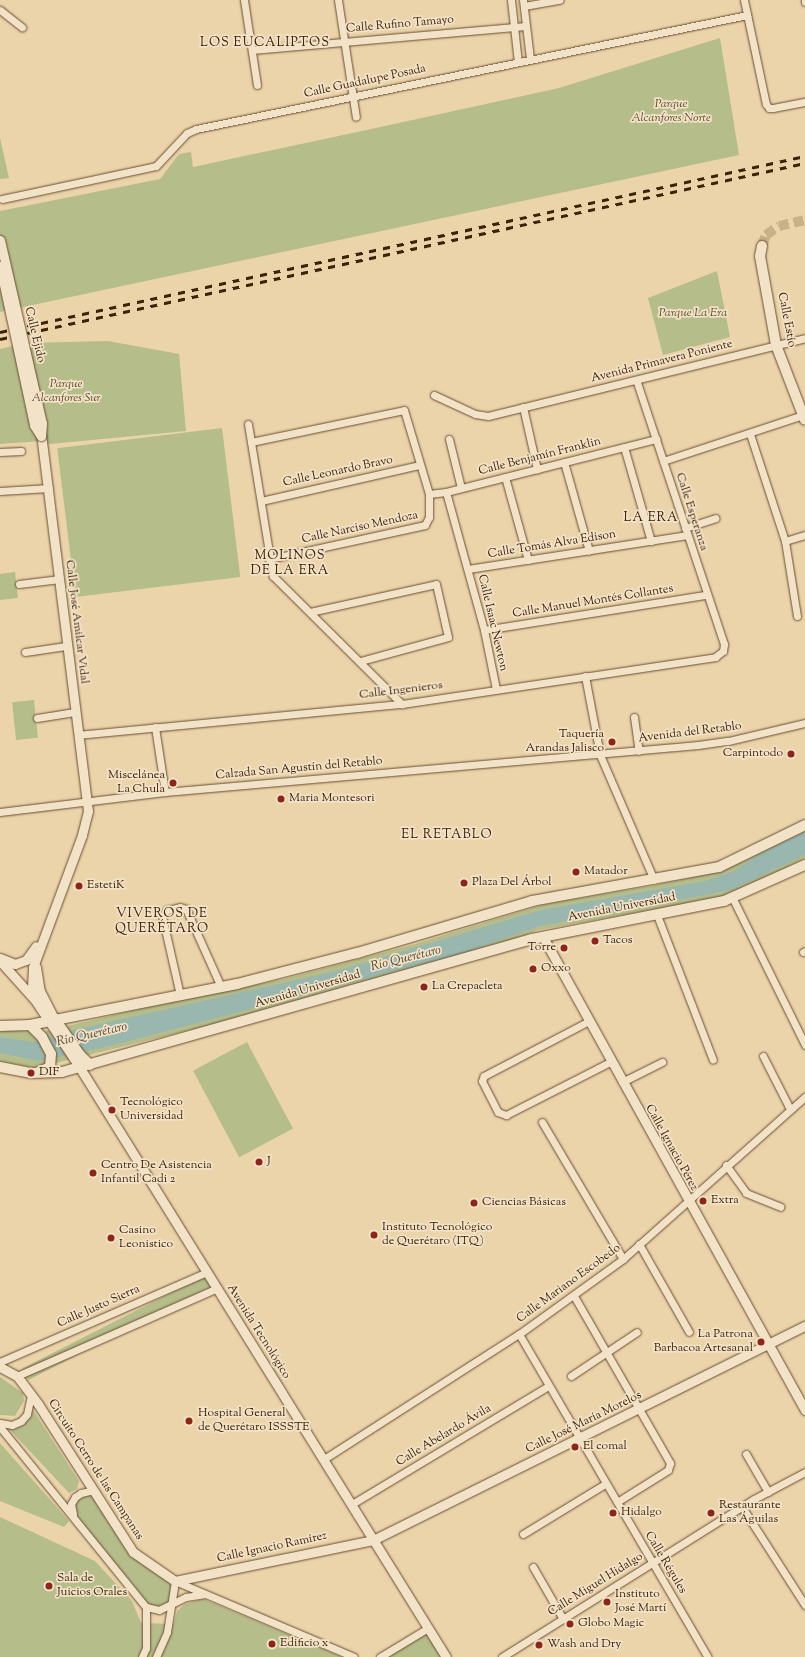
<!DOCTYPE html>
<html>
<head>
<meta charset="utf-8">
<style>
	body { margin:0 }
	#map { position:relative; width:805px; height:1657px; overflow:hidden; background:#ebd3aa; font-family:"Sorts Mill Goudy",serif }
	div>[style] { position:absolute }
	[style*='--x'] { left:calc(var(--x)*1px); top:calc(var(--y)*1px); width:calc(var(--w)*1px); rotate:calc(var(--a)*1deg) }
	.green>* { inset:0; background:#b5bd8a; transform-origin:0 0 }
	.water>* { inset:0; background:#99b7ae }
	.secondary-tunnel>* { height:10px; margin-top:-5px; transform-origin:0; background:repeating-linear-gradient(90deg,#c8b089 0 10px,transparent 0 15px) }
	.roads { filter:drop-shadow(0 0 1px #694e2f) drop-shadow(0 0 1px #694e2f) }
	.minor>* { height:7px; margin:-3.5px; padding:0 3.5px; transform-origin:3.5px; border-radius:3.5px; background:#f2e2c8 }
	.tertiary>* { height:9px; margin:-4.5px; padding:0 4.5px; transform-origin:4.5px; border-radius:4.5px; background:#f2e2c8 }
	.secondary>* { height:10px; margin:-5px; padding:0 5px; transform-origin:5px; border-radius:5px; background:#f2e2c8 }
	.rail>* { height:2.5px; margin-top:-1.25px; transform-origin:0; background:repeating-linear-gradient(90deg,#3e2206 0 7px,transparent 0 14px) }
	.bridges { filter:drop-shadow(0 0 1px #694e2f) drop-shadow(0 0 1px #694e2f) }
	.tertiary-bridge>* { height:9px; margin:-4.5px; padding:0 4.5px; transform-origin:4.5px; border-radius:4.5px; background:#f2e2c8 }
	.dots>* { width:11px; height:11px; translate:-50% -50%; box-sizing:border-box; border:2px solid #f2e2c8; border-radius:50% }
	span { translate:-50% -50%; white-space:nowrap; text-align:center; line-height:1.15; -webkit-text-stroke:3.5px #f2e2c8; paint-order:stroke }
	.street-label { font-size:12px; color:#3e2206 }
	.park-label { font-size:12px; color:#5c4927; font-style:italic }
	.poi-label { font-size:12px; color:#3e2206 }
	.right { translate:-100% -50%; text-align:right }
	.left { translate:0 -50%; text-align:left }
	.neighbourhood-label { font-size:13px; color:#3e2206; letter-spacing:1px }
	.water-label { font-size:13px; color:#554730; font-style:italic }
</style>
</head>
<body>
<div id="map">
	<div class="green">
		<div style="clip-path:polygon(720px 38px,739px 155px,0 312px,0 211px,160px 179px,179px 154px,191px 152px,193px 167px,362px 131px,559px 88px)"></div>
		<div style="clip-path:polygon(0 138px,9px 178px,0 179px)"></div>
		<div style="clip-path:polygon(717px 271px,730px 337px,663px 355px,648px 298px)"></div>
		<div style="clip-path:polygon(108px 341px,179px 354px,186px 431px,50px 444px,42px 441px,0 444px,0 349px,27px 343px)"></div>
		<div style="left:222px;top:428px;width:150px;height:166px;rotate:83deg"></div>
		<div style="clip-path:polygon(15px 572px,18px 598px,0 600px,0 574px)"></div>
		<div style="left:34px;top:700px;width:38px;height:22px;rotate:84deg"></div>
		<div style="clip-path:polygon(805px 831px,805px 858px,725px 897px,538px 930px,501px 944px,246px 1016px,36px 1068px,0 1061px,0 1029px,42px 1032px,139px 1009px,284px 979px,415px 944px,545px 904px,651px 886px,721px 871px)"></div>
		<div style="left:247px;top:1042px;width:98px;height:61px;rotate:62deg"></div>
		<div style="left:206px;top:1275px;width:13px;height:206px;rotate:63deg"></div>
		<div style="clip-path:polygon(0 1377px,23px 1393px,24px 1401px,15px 1416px,0 1415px)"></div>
		<div style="clip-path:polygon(33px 1410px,79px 1481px,77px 1489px,69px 1493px,8px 1428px,29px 1420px)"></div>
		<div style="clip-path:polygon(0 1443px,69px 1521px,64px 1527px,0 1501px)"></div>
		<div style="clip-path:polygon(94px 1490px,123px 1539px,175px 1581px,171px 1605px,159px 1610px,146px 1607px,73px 1514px,75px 1497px)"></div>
		<div style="clip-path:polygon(0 1517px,95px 1561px,132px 1601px,141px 1623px,174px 1624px,177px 1611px,185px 1604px,203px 1599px,342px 1657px,0 1657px)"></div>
		<div style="clip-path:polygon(427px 1633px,442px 1657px,388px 1657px)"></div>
	</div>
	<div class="water">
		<div style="clip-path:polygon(805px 832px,805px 855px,731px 890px,540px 926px,463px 953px,110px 1046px,40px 1061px,0 1053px,0 1037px,33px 1042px,79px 1029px,340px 970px,541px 910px,705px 881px,734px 871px,761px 853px)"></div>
	</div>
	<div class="secondary-tunnel">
		<div style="--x:762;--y:246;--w:12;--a:-70"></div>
		<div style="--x:766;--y:235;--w:16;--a:-35"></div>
		<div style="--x:779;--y:226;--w:27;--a:-13"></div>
	</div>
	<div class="roads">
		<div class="minor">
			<div style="--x:244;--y:0;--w:86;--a:81.3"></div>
			<div style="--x:338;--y:0;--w:118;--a:81.3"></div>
			<div style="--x:511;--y:0;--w:62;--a:83.6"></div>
			<div style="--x:523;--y:0;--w:59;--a:83.2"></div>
			<div style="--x:744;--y:0;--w:106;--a:78.1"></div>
			<div style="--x:766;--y:104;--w:5;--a:53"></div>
			<div style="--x:769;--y:108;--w:4;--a:0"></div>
			<div style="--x:773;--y:108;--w:33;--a:-11"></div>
			<div style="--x:805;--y:0;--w:2;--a:90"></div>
			<div style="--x:524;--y:6;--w:36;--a:-10"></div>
			<div style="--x:0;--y:10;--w:28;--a:38"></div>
			<div style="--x:252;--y:50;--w:275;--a:-5"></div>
			<div style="--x:2;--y:199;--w:157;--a:-12.1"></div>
			<div style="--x:156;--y:166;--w:45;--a:-46.8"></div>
			<div style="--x:187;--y:133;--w:10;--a:-24"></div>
			<div style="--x:196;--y:129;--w:563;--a:-11.69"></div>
			<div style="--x:434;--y:395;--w:45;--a:24.9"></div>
			<div style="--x:475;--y:414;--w:13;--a:9"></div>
			<div style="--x:488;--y:416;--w:326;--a:-13.8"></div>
			<div style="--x:523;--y:407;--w:64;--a:77.3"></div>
			<div style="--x:248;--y:424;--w:154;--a:80.7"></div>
			<div style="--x:273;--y:576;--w:182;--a:44.8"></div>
			<div style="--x:750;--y:434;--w:113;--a:71.9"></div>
			<div style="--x:785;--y:541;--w:76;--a:80.9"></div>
			<div style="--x:449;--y:439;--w:50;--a:76.2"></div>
			<div style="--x:251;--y:442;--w:156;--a:-11.8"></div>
			<div style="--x:404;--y:410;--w:88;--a:73.4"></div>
			<div style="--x:429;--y:494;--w:23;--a:90"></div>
			<div style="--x:429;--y:517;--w:9;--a:117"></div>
			<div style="--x:425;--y:525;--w:160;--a:167.7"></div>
			<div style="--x:624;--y:447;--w:98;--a:74"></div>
			<div style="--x:0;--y:452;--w:21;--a:-3"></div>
			<div style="--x:663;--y:461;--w:147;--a:-18.2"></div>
			<div style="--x:564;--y:462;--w:92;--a:74.3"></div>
			<div style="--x:505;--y:477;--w:86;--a:74.5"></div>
			<div style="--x:0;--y:491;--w:49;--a:-3.5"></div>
			<div style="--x:446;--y:492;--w:143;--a:74.6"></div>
			<div style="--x:484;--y:630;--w:60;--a:78.5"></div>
			<div style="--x:429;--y:494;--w:17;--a:-7"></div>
			<div style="--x:446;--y:492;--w:217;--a:-14.2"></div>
			<div style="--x:261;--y:501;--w:163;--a:-12.8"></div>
			<div style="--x:685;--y:528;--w:32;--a:-18"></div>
			<div style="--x:785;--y:541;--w:21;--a:-17"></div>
			<div style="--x:468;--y:569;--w:222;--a:-8.8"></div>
			<div style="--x:19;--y:584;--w:39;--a:-7"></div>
			<div style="--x:310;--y:612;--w:129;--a:-12.5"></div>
			<div style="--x:436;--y:584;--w:54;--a:77.2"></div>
			<div style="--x:448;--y:637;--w:91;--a:164.7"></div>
			<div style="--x:484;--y:630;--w:225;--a:-9"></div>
			<div style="--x:25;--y:652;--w:41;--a:-8.3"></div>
			<div style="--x:585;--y:676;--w:80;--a:79.2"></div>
			<div style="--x:600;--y:755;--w:136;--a:66.6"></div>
			<div style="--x:634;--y:717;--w:34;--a:82"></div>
			<div style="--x:37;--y:718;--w:38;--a:-9"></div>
			<div style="--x:155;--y:727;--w:66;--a:81.3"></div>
			<div style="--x:78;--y:735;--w:325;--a:-5.5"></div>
			<div style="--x:402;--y:704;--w:317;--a:-8.5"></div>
			<div style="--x:715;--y:657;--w:10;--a:-37"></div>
			<div style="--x:723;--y:651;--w:7;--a:-82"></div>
			<div style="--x:724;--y:644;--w:278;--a:-108.4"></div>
			<div style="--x:0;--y:812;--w:166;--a:-6.9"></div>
			<div style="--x:165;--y:792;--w:535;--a:-5.04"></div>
			<div style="--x:698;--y:745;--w:30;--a:-8"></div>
			<div style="--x:728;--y:741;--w:79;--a:-13.2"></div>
			<div style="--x:733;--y:899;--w:163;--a:63.7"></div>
			<div style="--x:657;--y:915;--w:155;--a:68.9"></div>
			<div style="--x:803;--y:952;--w:2;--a:-27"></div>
			<div style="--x:180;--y:995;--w:81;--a:-102.8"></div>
			<div style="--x:162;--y:916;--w:8;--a:-50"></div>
			<div style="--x:167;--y:910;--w:13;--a:-13"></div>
			<div style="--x:180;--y:907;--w:6;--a:18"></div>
			<div style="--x:186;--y:909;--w:85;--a:65.8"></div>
			<div style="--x:589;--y:1021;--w:119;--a:152.4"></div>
			<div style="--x:484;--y:1076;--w:5;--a:112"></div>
			<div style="--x:482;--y:1081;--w:35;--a:63"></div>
			<div style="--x:498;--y:1112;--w:9;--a:21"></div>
			<div style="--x:506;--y:1115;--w:117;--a:-27"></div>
			<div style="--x:763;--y:1056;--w:59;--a:63"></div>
			<div style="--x:622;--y:1082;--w:45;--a:-26.6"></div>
			<div style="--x:542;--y:1122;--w:159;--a:59.4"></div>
			<div style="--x:726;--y:1165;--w:34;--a:54"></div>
			<div style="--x:746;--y:1193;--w:37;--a:22"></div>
			<div style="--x:639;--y:1244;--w:101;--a:60.4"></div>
			<div style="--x:574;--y:1296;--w:193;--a:60.1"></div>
			<div style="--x:670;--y:1463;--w:7;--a:106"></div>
			<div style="--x:668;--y:1470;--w:60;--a:147.9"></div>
			<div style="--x:519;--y:1334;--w:374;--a:59.7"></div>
			<div style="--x:0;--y:1362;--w:226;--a:-23.5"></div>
			<div style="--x:17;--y:1376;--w:219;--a:-23.7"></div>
			<div style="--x:571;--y:1376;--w:79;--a:-33.7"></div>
			<div style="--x:0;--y:1423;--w:12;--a:9"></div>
			<div style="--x:12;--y:1425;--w:10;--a:-24"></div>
			<div style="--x:21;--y:1421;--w:9;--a:-49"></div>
			<div style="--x:27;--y:1414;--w:19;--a:-78"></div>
			<div style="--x:0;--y:1427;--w:232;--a:51"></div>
			<div style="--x:146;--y:1607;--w:13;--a:13"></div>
			<div style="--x:159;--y:1610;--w:30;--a:-26"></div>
			<div style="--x:186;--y:1597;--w:18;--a:-9"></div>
			<div style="--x:746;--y:1454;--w:44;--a:59.9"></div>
			<div style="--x:324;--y:1459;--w:232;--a:-32.7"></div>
			<div style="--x:519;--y:1334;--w:128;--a:-35.8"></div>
			<div style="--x:623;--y:1259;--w:244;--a:-41.7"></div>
			<div style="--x:352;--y:1504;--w:229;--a:-31"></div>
			<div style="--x:742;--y:1507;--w:117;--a:57.3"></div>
			<div style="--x:73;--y:1514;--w:10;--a:-101"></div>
			<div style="--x:71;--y:1504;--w:8;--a:-60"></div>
			<div style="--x:75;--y:1497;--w:7;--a:-34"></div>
			<div style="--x:81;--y:1493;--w:13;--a:-13"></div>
			<div style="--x:523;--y:1534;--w:96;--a:-31.4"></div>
			<div style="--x:533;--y:1567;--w:60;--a:60"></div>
			<div style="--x:142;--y:1657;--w:10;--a:-66"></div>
			<div style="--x:146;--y:1648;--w:41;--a:-90"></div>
			<div style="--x:156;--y:1657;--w:27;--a:-66"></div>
			<div style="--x:167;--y:1632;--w:52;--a:-81.1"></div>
			<div style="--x:175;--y:1581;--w:194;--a:23"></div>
			<div style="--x:380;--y:1657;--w:56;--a:-31.1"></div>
			<div style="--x:502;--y:1657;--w:297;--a:-32.1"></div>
			<div style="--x:754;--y:1499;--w:58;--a:-27.9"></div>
		</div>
		<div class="tertiary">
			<div style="--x:543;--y:937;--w:541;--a:61.02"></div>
			<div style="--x:0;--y:958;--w:16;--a:22"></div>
			<div style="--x:15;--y:964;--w:12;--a:-20"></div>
			<div style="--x:26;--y:960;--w:17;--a:-54"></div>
			<div style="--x:0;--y:961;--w:52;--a:48.1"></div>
			<div style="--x:35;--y:1000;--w:82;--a:56.5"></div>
			<div style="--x:80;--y:1068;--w:693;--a:58.14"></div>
			<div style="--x:36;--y:967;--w:24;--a:81"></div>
			<div style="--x:40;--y:991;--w:29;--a:63"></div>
			<div style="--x:35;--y:998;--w:11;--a:-105"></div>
			<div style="--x:32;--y:987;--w:20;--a:-87"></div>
			<div style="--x:33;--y:967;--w:141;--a:-69.6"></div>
			<div style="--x:82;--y:835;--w:25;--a:-76"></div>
			<div style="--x:88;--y:811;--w:378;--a:-97.1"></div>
			<div style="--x:0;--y:1367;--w:19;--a:28"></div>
			<div style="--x:17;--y:1376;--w:35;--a:53"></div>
			<div style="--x:38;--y:1404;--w:176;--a:57.3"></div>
			<div style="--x:133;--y:1552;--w:51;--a:34.6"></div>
			<div style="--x:175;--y:1581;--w:202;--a:-11.7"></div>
			<div style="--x:373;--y:1540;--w:482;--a:-26.4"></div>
		</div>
		<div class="secondary">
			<div style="--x:762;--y:246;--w:10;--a:101"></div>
			<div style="--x:760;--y:256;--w:90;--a:79.8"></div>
			<div style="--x:776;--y:345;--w:80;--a:68.9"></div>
			<div style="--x:54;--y:1018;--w:45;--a:54.9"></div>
			<div style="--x:80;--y:1055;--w:14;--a:45"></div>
			<div style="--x:30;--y:1025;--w:17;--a:45"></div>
			<div style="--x:42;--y:1037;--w:19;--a:62"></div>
			<div style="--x:51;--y:1054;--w:13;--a:94"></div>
			<div style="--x:50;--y:1067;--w:12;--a:156"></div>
			<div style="--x:0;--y:1026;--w:30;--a:-2"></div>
			<div style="--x:30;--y:1025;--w:211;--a:-11.2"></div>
			<div style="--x:237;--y:984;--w:124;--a:-14.5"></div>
			<div style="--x:357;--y:953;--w:183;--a:-16.5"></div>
			<div style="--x:532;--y:901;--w:190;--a:-10.3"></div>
			<div style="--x:719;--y:867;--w:96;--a:-26"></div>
			<div style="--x:0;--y:1067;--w:32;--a:11"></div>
			<div style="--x:31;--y:1073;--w:31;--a:-2"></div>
			<div style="--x:62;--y:1072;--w:488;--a:-15.8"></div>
			<div style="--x:532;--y:939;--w:196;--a:-11.2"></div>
			<div style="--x:724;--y:901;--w:89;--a:-24"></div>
		</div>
	</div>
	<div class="rail">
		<div style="--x:0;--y:332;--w:824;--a:-12.33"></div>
		<div style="--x:0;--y:339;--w:824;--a:-12.33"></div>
	</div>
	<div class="bridges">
		<div class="tertiary-bridge">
			<div style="--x:0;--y:240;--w:188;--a:77.1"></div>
			<div style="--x:42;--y:423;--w:13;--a:94"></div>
			<div style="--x:0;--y:266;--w:163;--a:77.9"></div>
			<div style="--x:34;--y:425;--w:13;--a:58"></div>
		</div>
	</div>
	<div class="dots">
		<div style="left:612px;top:742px;background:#8f2418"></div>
		<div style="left:791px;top:754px;background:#8f2418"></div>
		<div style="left:173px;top:783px;background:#8f2418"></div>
		<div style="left:281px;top:799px;background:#8f2418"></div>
		<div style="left:576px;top:872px;background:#8f2418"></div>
		<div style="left:464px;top:883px;background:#8f2418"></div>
		<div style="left:79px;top:886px;background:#8f2418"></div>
		<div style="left:595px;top:941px;background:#8f2418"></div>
		<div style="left:564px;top:948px;background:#8f2418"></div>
		<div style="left:533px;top:969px;background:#8f2418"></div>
		<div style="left:424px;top:987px;background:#8f2418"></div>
		<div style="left:31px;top:1073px;background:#8f2418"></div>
		<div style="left:112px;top:1110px;background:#8f2418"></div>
		<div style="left:259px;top:1162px;background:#8f2418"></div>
		<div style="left:93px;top:1173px;background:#8f2418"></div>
		<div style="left:703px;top:1201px;background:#8f2418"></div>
		<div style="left:474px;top:1203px;background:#8f2418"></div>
		<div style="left:374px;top:1235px;background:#8f2418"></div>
		<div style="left:111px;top:1238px;background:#8f2418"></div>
		<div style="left:761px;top:1342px;background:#8f2418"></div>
		<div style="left:189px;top:1421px;background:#8f2418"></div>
		<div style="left:575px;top:1447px;background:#8f2418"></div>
		<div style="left:613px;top:1513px;background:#8f2418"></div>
		<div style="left:711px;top:1513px;background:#8f2418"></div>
		<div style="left:49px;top:1586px;background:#8f2418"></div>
		<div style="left:607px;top:1602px;background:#8f2418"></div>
		<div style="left:570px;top:1624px;background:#8f2418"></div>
		<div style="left:272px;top:1644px;background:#8f2418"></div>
		<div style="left:539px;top:1645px;background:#8f2418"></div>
	</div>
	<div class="street-label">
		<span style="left:400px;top:25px;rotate:-5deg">Calle Rufino Tamayo</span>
		<span style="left:365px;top:82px;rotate:-12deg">Calle Guadalupe Posada</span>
		<span style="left:786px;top:320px;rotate:79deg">Calle Estío</span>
		<span style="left:34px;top:335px;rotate:77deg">Calle Ejido</span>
		<span style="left:662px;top:362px;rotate:-14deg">Avenida Primavera Poniente</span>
		<span style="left:540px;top:457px;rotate:-14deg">Calle Benjamín Franklin</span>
		<span style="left:338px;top:472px;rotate:-12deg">Calle Leonardo Bravo</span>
		<span style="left:691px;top:512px;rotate:72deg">Calle Esperanza</span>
		<span style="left:360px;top:528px;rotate:-12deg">Calle Narciso Mendoza</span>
		<span style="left:552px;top:545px;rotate:-9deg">Calle Tomás Alva Edison</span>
		<span style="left:593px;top:602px;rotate:-9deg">Calle Manuel Montés Collantes</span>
		<span style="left:76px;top:622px;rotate:83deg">Calle José Amilcar Vidal</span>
		<span style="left:492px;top:623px;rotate:77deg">Calle Isaac Newton</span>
		<span style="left:401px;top:691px;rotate:-7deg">Calle Ingenieros</span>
		<span style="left:690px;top:733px;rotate:-7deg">Avenida del Retablo</span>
		<span style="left:299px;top:769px;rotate:-5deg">Calzada San Agustín del Retablo</span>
		<span style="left:622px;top:908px;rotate:-11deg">Avenida Universidad</span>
		<span style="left:308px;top:990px;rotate:-16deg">Avenida Universidad</span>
		<span style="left:671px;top:1148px;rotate:61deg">Calle Ignacio Pérez</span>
		<span style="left:569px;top:1284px;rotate:-36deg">Calle Mariano Escobedo</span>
		<span style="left:99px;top:1307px;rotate:-24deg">Calle Justo Sierra</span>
		<span style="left:258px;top:1332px;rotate:58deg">Avenida Tecnológico</span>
		<span style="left:584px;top:1423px;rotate:-26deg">Calle José María Morelos</span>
		<span style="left:444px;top:1436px;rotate:-31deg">Calle Abelardo Ávila</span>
		<span style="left:95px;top:1470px;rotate:57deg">Circuito Cerro de las Campanas</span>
		<span style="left:272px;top:1548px;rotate:-12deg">Calle Ignacio Ramírez</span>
		<span style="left:665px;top:1563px;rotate:59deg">Calle Régules</span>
		<span style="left:596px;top:1585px;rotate:-32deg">Calle Miguel Hidalgo</span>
	</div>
	<div class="park-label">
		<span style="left:671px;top:112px">Parque<br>Alcanfores Norte</span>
		<span style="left:693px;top:314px">Parque La Era</span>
		<span style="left:66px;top:392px">Parque<br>Alcanfores Sur</span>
	</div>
	<div class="poi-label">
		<span class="right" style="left:604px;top:742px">Taquería<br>Arandas Jalisco</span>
		<span class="right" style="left:783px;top:754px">Carpintodo</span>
		<span class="right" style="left:165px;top:783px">Miscelánea<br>La Chula</span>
		<span class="left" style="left:289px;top:799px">Maria Montesori</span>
		<span class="left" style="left:584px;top:872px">Matador</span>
		<span class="left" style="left:472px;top:883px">Plaza Del Árbol</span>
		<span class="left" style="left:87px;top:886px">EstetiK</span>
		<span class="left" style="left:603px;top:941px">Tacos</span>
		<span class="right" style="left:556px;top:948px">Torre</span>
		<span class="left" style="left:541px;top:969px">Oxxo</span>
		<span class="left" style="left:432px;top:987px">La Crepacleta</span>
		<span class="left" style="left:39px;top:1073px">DIF</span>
		<span class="left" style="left:120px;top:1110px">Tecnológico<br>Universidad</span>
		<span class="left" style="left:267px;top:1162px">J</span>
		<span class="left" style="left:101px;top:1173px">Centro De Asistencia<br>Infantil Cadi 2</span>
		<span class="left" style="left:711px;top:1201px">Extra</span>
		<span class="left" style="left:482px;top:1203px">Ciencias Básicas</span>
		<span class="left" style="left:382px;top:1235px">Instituto Tecnológico<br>de Querétaro (ITQ)</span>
		<span class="left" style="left:119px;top:1238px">Casino<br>Leonistico</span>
		<span class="right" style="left:753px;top:1342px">La Patrona<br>Barbacoa Artesanal</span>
		<span class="left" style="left:198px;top:1421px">Hospital General<br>de Querétaro ISSSTE</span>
		<span class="left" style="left:583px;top:1447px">El comal</span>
		<span class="left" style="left:719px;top:1513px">Restaurante<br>Las Águilas</span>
		<span class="left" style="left:621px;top:1513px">Hidalgo</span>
		<span class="left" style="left:57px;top:1586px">Sala de<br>Juicios Orales</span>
		<span class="left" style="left:615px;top:1602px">Instituto<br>José Martí</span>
		<span class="left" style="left:578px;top:1624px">Globo Magic</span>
		<span class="left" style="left:280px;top:1644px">Edificio x</span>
		<span class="left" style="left:547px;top:1645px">Wash and Dry</span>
	</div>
	<div class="neighbourhood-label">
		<span style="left:265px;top:43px">LOS EUCALIPTOS</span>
		<span style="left:651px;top:518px">LA ERA</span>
		<span style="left:290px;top:564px">MOLINOS<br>DE LA ERA</span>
		<span style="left:447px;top:835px">EL RETABLO</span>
		<span style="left:162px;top:922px">VIVEROS DE<br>QUERÉTARO</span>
	</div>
	<div class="water-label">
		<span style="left:406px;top:959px;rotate:-14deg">Río Querétaro</span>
		<span style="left:92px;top:1035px;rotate:-13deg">Río Querétaro</span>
	</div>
</div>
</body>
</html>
